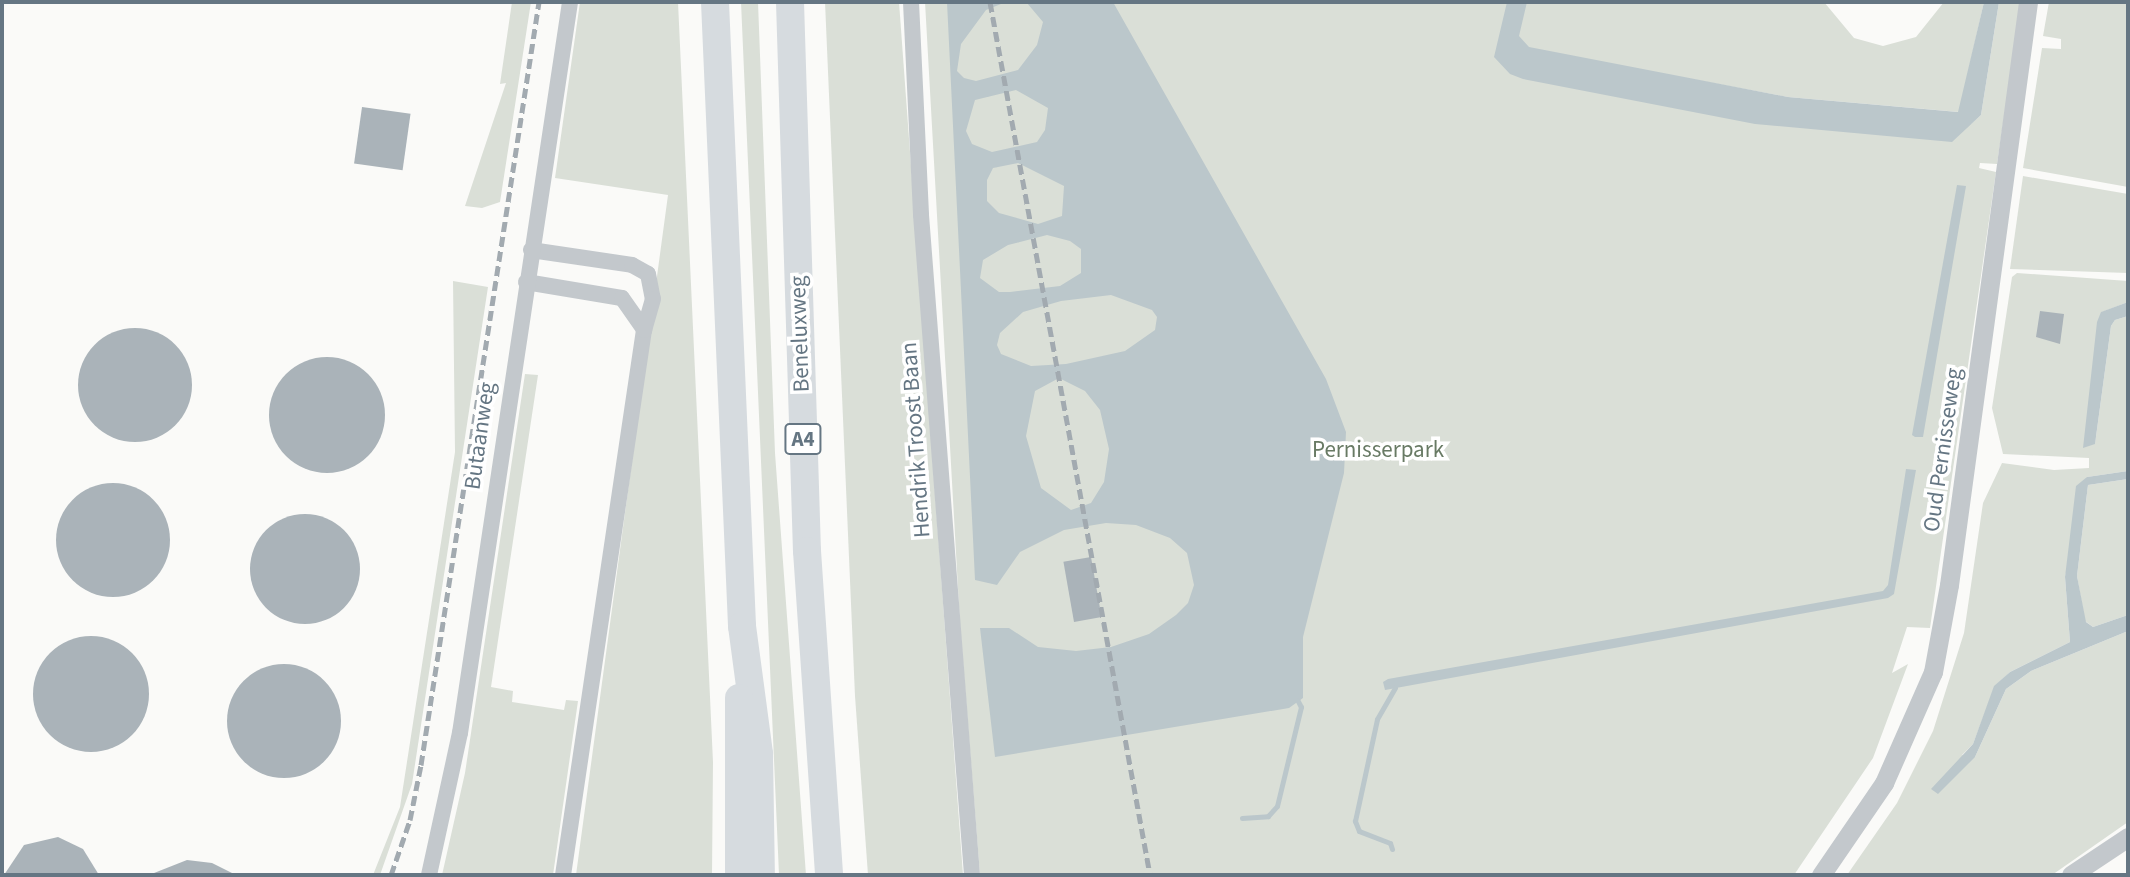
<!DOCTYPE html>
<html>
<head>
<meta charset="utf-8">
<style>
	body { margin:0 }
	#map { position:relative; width:2130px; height:877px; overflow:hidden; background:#fafaf8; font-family:"Source Sans 3",sans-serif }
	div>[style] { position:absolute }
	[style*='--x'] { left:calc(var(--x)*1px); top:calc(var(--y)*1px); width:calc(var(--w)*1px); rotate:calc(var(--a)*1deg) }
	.green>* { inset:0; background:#dadfd7 }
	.water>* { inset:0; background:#bbc7cb }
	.stream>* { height:5px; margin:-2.5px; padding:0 2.5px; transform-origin:2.5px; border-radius:2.5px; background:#bbc7cb }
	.building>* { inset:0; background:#aab3b9; transform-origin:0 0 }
	.round { border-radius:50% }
	.minor>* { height:16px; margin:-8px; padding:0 8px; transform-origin:8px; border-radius:8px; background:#c3c8cc }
	.tertiary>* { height:19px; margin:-9.5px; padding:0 9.5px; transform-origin:9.5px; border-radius:9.5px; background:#c3c8cc }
	.motorway>* { height:28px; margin:-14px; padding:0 14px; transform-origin:14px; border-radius:14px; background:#d6dbdf }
	.rail>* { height:5px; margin-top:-2.5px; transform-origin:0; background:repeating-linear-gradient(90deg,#a2aab0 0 10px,transparent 0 15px) }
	span { translate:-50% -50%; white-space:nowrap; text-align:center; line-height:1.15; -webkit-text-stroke:7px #fff; paint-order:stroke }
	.shield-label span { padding:2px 5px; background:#fff; border:2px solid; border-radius:5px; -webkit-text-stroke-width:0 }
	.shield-label { font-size:21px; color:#657683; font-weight:700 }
	.street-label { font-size:23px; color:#657683 }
	.park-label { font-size:23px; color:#687a64 }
	.frame { position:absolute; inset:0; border:4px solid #657683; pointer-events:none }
</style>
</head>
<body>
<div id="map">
	<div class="green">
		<div style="clip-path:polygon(512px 2px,531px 2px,500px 202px,482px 208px,465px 206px,506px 83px,500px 84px)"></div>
		<div style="clip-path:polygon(580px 2px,678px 2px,713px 762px,712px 875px,576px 875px,668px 195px,555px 178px)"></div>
		<div style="clip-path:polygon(741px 2px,758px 2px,775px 453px,806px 875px,779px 875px)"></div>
		<div style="clip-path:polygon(825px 2px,899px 2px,963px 875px,868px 875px,855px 696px)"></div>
		<div style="clip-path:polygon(925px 2px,1824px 2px,1854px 38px,1883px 46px,1916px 37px,1944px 2px,1984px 2px,1959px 112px,1788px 97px,1567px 56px,1564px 67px,1971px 124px,1981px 115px,1999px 2px,2021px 2px,1997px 164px,1980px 163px,1979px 168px,1996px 172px,1930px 628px,1907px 627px,1892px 673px,1908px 664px,1873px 758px,1794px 875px,980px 875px,960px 624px)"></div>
		<div style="clip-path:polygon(2049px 2px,2128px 3px,2128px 187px,2023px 168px,2042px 48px,2061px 49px,2061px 39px,2043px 36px)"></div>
		<div style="clip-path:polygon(2023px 176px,2128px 194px,2128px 273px,2010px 269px)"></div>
		<div style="clip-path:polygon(2017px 273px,2128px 281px,2128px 302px,2102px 312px,2095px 444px,2111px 326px,2115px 320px,2128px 316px,2128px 471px,2087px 477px,2065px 577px,2070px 642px,2010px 672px,1995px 686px,1973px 744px,1962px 755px,1975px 757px,2006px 689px,2031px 671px,2128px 631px,2128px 822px,2052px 875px,1847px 875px,1897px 803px,1933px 731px,1964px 633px,1983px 503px,2002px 463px,2054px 470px,2089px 468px,2089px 458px,2003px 454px,1992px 408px,2012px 277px)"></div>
		<div style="clip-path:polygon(453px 281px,488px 287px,412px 784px,380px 875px,373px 875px,400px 807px,455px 452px)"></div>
		<div style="clip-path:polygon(525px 374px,538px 375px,491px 687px,513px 691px,512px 702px,564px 710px,566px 700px,578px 701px,553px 875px,442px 875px,465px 773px)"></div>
		<div style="clip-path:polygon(2128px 479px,2128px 615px,2093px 627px,2085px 621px,2077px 576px,2088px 485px)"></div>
	</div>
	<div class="water">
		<div style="clip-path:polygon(evenodd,947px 2px,1113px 2px,1326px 379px,1346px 432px,1344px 473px,1303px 637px,1303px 698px,1289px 708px,995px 757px,980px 628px,1009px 628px,1038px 647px,1076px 651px,1111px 647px,1149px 634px,1176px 615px,1188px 603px,1194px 585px,1187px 553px,1170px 538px,1136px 525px,1106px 523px,1064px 530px,1020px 552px,997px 585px,975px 580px,947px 2px,1006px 2px,1027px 3px,1043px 22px,1037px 45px,1018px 70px,976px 81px,964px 78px,957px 71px,961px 44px,986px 10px,1006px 2px,947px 2px,1016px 90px,1048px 108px,1045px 130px,1037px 142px,992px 152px,972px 144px,966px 131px,975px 100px,1016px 90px,947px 2px,1018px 163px,1064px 186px,1062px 216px,1038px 224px,999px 213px,987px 201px,987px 180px,993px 168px,1018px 163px,947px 2px,1047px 235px,1070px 241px,1081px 249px,1081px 273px,1060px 286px,1010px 292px,999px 292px,980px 278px,983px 260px,1008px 245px,1047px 235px,947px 2px,1111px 295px,1152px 310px,1157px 317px,1155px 330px,1125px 351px,1066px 364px,1031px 366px,1001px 354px,997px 345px,1000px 333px,1023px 312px,1061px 301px,1111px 295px,947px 2px,1059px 378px,1085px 391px,1100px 410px,1109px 449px,1104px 482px,1091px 503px,1071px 510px,1041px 488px,1026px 436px,1035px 391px,1059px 378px)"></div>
		<div style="clip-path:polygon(1507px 2px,1527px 2px,1519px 36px,1529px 47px,1788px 97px,1958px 112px,1984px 2px,1999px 2px,1981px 115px,1952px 142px,1755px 124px,1523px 79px,1510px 74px,1494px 57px)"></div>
		<div style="clip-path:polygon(1957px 185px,1966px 186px,1923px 437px,1915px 437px,1912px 435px)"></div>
		<div style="clip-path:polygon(2128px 302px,2128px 316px,2115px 320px,2111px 326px,2095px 444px,2083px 448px,2097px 322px,2101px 312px)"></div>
		<div style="clip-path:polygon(1906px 469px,1916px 470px,1894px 594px,1888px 598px,1385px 690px,1383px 682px,1388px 679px,1883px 591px,1888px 585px)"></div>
		<div style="clip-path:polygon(2128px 471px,2128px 479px,2088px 485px,2077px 576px,2086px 622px,2093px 627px,2128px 615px,2128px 631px,2031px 671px,2006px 689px,1975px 757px,1938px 794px,1931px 789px,1973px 744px,1994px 686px,2010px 672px,2070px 642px,2065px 577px,2076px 486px,2087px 477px)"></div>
	</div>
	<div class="stream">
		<div style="--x:1242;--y:818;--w:26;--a:-4"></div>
		<div style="--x:1268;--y:816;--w:13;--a:-48"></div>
		<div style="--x:1277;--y:806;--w:102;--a:-76.4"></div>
		<div style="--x:1301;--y:707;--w:7;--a:-117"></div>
		<div style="--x:1392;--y:849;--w:6;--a:-108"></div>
		<div style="--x:1390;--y:843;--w:33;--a:-159"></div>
		<div style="--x:1359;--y:831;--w:11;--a:-112"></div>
		<div style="--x:1355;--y:821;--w:104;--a:-77.8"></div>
		<div style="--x:1377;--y:719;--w:36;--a:-60"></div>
	</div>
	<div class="building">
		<div style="left:362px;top:107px;width:49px;height:57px;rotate:8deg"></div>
		<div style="clip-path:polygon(2040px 311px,2064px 314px,2060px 344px,2036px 337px)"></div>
		<div class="round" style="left:78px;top:328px;width:114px;height:114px"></div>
		<div class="round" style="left:269px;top:357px;width:116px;height:116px"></div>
		<div class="round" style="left:56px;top:483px;width:114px;height:114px"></div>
		<div class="round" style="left:250px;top:514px;width:110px;height:110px"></div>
		<div style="left:1091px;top:557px;width:61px;height:28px;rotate:80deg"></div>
		<div class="round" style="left:33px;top:636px;width:116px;height:116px"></div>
		<div class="round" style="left:227px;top:664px;width:114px;height:114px"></div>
		<div style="clip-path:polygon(58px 837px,83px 849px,99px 875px,4px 875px,24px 845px)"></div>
		<div style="clip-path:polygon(187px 860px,212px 863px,236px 875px,149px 875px)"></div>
	</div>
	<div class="minor">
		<div style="--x:911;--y:2;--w:213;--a:87.3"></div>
		<div style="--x:921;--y:215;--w:662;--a:85.58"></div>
		<div style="--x:531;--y:250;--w:102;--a:8.4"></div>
		<div style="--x:632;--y:265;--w:18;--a:29"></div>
		<div style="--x:648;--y:274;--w:25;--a:79"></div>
		<div style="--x:653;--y:299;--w:32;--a:106"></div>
		<div style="--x:644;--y:330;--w:551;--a:98.45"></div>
		<div style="--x:526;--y:282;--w:97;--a:9.5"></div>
		<div style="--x:622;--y:298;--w:39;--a:55"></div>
		<div style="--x:429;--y:875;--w:145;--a:-77.7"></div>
		<div style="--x:460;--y:733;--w:739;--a:-81.44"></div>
	</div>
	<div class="tertiary">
		<div style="--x:1821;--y:875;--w:112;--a:-55.6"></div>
		<div style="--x:1884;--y:783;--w:121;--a:-66.2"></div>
		<div style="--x:1933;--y:672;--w:88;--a:-79.6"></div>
		<div style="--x:1949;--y:585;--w:588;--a:-82.28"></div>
		<div style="--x:2071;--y:875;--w:69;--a:-33.7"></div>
	</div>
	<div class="motorway">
		<div style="--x:715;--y:2;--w:625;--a:87.52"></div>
		<div style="--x:742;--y:626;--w:129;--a:82.4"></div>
		<div style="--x:759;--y:754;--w:121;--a:89.1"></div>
		<div style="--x:790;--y:2;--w:549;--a:88.23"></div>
		<div style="--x:807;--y:551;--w:325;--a:86.1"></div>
		<div style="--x:739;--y:698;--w:177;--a:90"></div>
	</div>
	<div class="rail">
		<div style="--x:990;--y:2;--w:888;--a:79.61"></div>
		<div style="--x:391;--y:875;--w:58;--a:-70.9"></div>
		<div style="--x:410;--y:820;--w:56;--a:-78.7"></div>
		<div style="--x:421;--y:765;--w:772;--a:-81.21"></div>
	</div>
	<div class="shield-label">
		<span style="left:803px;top:439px">A4</span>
	</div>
	<div class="street-label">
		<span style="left:800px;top:334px;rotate:-92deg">Beneluxweg</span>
		<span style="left:480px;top:436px;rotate:-82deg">Butaanweg</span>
		<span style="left:916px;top:440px;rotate:-94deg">Hendrik Troost Baan</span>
		<span style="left:1943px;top:450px;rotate:-82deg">Oud Pernisseweg</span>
	</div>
	<div class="park-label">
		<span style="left:1378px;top:450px">Pernisserpark</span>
	</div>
	<div class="frame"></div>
</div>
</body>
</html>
